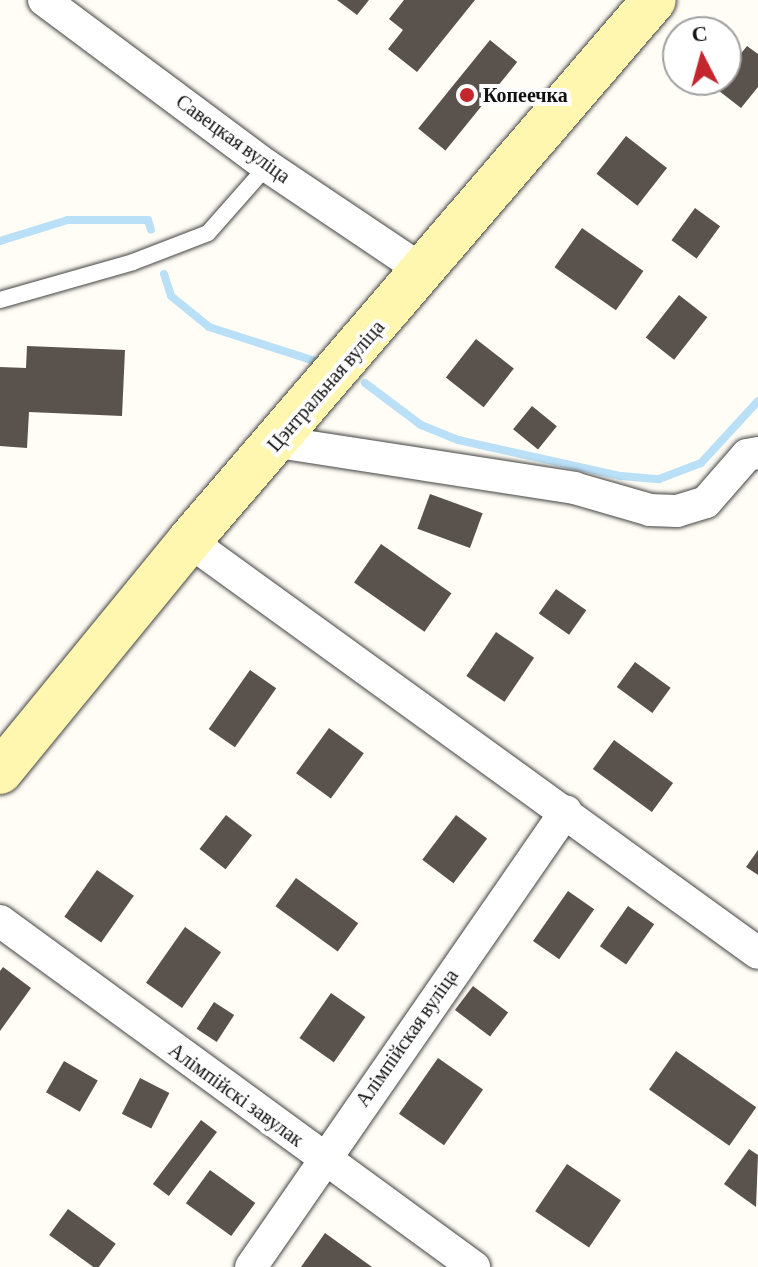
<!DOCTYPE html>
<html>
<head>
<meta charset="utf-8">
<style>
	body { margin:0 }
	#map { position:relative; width:758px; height:1267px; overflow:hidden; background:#fffdf5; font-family:"Crimson Pro",serif }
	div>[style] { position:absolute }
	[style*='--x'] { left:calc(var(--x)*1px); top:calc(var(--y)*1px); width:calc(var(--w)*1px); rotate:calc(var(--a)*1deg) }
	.stream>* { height:8px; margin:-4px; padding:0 4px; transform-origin:4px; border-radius:4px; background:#b9e0f7 }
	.building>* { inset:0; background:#5a524d; transform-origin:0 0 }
	.roads { filter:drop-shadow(0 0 2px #444) drop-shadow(0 0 2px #444) }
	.lane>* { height:16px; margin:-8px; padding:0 8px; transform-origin:8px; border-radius:8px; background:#fff }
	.street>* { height:32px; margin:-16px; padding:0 16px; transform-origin:16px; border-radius:16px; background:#fff }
	.secondary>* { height:44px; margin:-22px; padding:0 22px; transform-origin:22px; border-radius:22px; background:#fff6b0 }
	.dots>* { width:22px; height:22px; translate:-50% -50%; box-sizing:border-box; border:4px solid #fff; border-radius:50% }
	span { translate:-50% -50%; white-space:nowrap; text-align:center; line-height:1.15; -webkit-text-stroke:8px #fff; paint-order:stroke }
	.poi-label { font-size:20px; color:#111; font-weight:700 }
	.left { translate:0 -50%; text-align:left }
	.street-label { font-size:20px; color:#111 }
	.north { position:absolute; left:662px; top:16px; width:80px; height:80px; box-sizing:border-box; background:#fff; border:2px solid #a0a0a0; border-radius:50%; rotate:354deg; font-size:22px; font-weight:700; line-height:32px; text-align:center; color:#111 }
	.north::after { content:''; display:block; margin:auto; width:28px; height:36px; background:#c4262e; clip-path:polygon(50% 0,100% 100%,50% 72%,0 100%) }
</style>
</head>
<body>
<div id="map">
	<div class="stream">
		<div style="--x:0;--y:241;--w:71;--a:-17.2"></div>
		<div style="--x:68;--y:220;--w:80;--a:0"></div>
		<div style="--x:148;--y:220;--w:10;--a:73"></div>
		<div style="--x:164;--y:274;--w:23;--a:72"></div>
		<div style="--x:171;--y:296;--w:49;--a:39.2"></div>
		<div style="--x:209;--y:327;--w:114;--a:17.8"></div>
		<div style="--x:365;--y:383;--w:70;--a:36.9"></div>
		<div style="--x:421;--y:425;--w:40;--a:22"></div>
		<div style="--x:458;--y:440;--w:167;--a:12.5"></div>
		<div style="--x:621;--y:476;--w:38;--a:5"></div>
		<div style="--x:659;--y:479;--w:45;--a:-20.9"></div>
		<div style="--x:701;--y:463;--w:84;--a:-47.4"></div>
	</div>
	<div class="building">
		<div style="clip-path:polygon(337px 0,369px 0,357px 15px)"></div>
		<div style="clip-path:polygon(404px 0,475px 0,417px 72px,388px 49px,403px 30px,389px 19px)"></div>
		<div style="left:490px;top:40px;width:35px;height:114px;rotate:39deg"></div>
		<div style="clip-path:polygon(747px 46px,758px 54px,758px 87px,741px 108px,714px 87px,726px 80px,726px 72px)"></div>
		<div style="left:626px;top:136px;width:52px;height:48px;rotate:38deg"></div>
		<div style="left:695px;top:208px;width:31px;height:40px;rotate:36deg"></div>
		<div style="left:582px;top:228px;width:75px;height:48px;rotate:35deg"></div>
		<div style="left:679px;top:295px;width:36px;height:54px;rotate:38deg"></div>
		<div style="left:476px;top:339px;width:48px;height:49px;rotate:38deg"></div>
		<div style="clip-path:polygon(27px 346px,125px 350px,122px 416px,29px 412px,27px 448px,0 446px,0 367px,26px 368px)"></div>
		<div style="left:532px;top:406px;width:32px;height:30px;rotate:39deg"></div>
		<div style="left:430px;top:494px;width:56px;height:37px;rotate:20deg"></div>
		<div style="left:381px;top:544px;width:86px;height:47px;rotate:35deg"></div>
		<div style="left:556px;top:589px;width:37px;height:30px;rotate:35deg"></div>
		<div style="left:496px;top:632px;width:46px;height:53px;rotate:34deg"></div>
		<div style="left:635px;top:662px;width:44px;height:31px;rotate:36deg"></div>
		<div style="left:250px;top:670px;width:32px;height:72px;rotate:35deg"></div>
		<div style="left:329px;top:728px;width:43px;height:56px;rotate:36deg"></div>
		<div style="left:614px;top:740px;width:73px;height:36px;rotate:36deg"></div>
		<div style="left:226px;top:815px;width:33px;height:43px;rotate:38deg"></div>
		<div style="left:456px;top:815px;width:39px;height:56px;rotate:37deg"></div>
		<div style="clip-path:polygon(758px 850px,758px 875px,746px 867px)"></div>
		<div style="left:97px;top:870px;width:45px;height:57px;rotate:35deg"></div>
		<div style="left:296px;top:878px;width:77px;height:35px;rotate:36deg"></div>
		<div style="left:568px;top:891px;width:32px;height:61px;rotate:35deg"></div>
		<div style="left:628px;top:906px;width:32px;height:49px;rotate:35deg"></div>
		<div style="left:185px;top:927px;width:44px;height:68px;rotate:35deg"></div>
		<div style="clip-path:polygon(3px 967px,31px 988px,0 1031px,0 971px)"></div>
		<div style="left:473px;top:986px;width:44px;height:30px;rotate:37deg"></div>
		<div style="left:331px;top:993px;width:42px;height:55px;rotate:35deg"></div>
		<div style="left:214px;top:1002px;width:24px;height:32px;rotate:33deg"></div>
		<div style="left:676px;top:1051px;width:98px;height:47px;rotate:35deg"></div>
		<div style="left:438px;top:1058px;width:55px;height:68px;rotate:35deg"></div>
		<div style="left:64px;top:1061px;width:39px;height:36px;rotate:30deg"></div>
		<div style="left:140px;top:1078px;width:33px;height:40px;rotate:27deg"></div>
		<div style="left:201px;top:1120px;width:20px;height:80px;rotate:37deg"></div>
		<div style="clip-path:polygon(749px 1149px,758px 1155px,756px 1207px,724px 1184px)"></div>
		<div style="left:567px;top:1164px;width:65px;height:57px;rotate:34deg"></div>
		<div style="left:210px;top:1170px;width:56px;height:41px;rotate:36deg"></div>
		<div style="left:68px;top:1209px;width:59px;height:32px;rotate:36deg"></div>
		<div style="clip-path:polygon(325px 1233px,372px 1267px,301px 1267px)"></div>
	</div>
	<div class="roads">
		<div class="lane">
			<div style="--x:0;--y:300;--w:138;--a:-15.9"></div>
			<div style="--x:133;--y:262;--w:80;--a:-21.1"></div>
			<div style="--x:208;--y:233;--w:89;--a:-48.6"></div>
		</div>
		<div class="street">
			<div style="--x:44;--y:0;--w:278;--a:36.7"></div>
			<div style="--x:267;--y:166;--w:190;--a:33.9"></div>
			<div style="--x:278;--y:442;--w:300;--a:8.8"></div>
			<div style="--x:574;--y:488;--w:79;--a:16.1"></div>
			<div style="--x:650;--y:510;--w:27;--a:2"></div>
			<div style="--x:677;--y:511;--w:30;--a:-17"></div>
			<div style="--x:706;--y:502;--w:62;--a:-48.9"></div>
			<div style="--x:747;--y:455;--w:11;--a:-10"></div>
			<div style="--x:189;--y:541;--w:702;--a:35.91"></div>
			<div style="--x:0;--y:921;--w:587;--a:36.13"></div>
			<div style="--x:251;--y:1267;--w:554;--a:-55.36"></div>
		</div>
		<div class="secondary">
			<div style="--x:0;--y:772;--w:298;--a:-50.7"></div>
			<div style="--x:189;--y:541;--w:713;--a:-49.32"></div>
		</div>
	</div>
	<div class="dots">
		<div style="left:467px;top:95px;background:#c4262e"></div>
	</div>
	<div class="poi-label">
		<span class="left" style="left:483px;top:95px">Копеечка</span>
	</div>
	<div class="street-label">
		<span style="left:233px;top:139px;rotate:36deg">Савецкая вуліца</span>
		<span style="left:326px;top:386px;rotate:-49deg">Цэнтральная вуліца</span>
		<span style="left:407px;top:1038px;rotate:-55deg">Алімпійская вуліца</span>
		<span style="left:236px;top:1095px;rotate:36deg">Алімпійскі завулак</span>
	</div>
	<div class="north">С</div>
</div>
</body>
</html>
